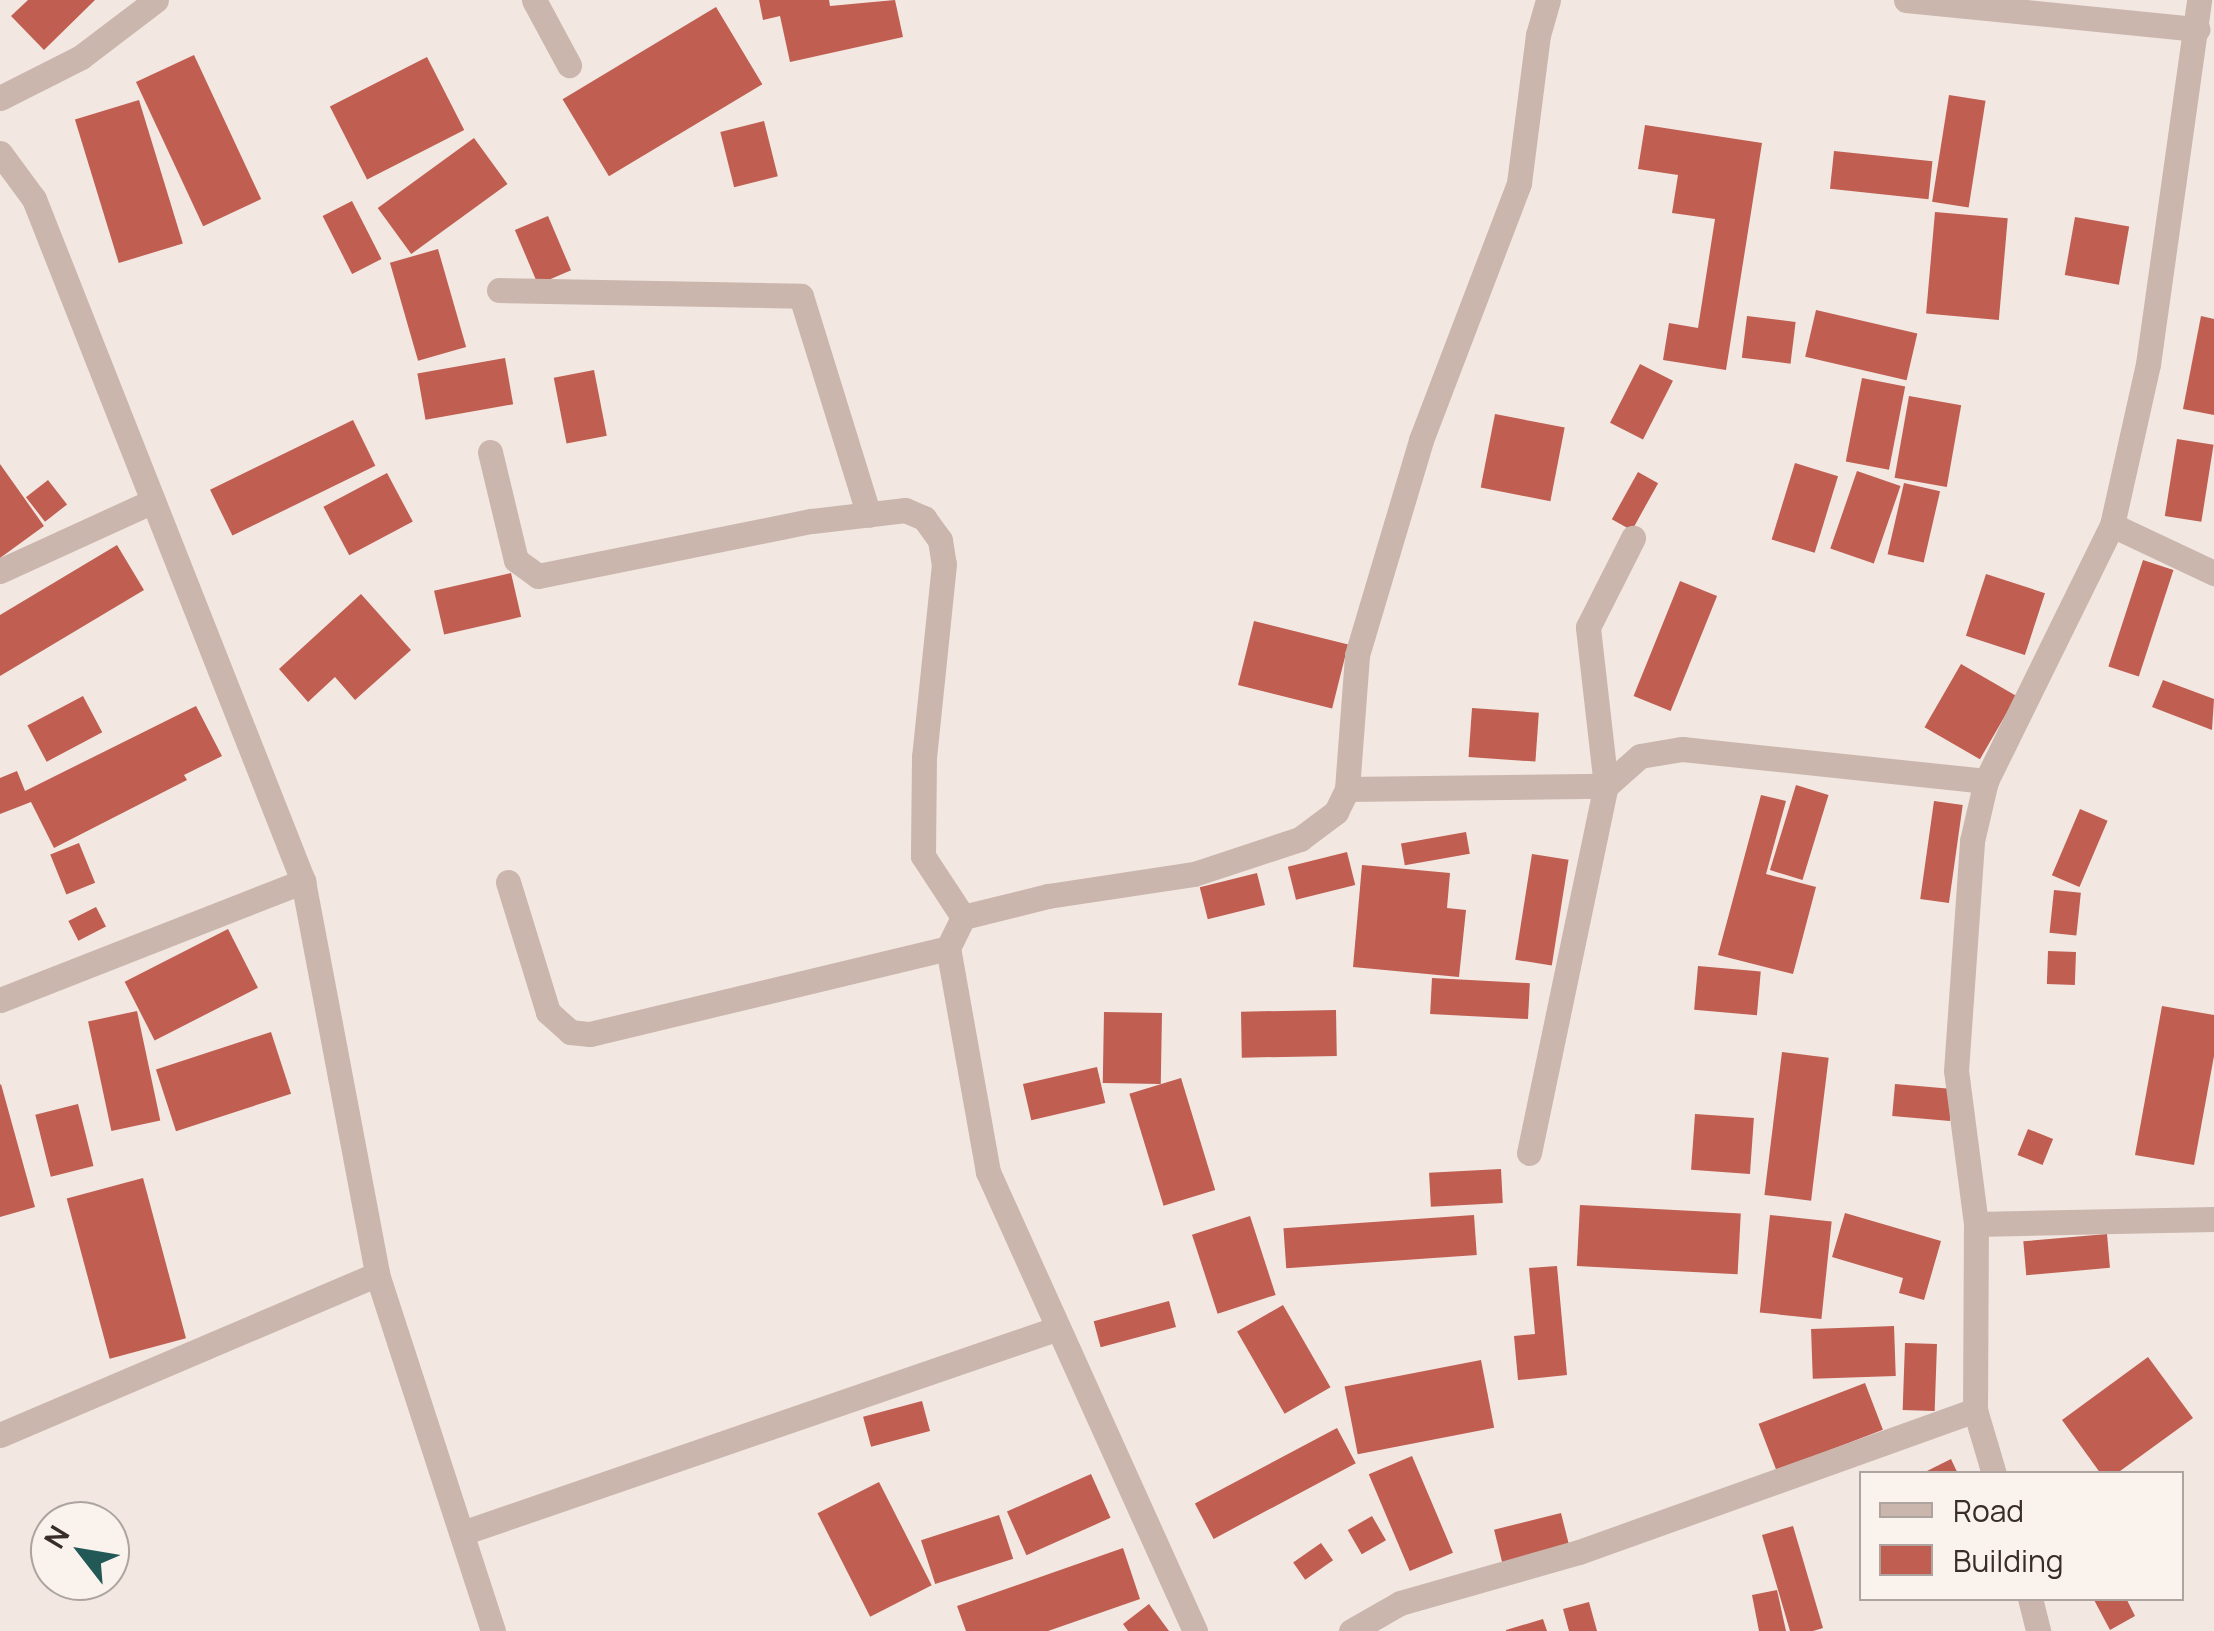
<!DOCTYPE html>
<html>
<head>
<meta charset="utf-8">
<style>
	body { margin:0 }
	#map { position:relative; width:2214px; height:1631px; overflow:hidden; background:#f2e7e1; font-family:Manrope,sans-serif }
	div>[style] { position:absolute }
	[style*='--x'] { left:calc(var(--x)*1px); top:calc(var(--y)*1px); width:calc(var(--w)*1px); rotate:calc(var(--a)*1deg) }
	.building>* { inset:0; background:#bf5e51; transform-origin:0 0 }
	.minor>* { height:25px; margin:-12.5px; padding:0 12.5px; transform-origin:12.5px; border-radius:12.5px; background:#cab6ad }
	span { translate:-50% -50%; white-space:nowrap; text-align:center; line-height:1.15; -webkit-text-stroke:8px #faf2ed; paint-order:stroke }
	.legend { position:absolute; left:1859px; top:1471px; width:325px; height:130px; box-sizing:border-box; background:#faf2ed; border:2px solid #ada39f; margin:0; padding:12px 18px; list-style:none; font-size:30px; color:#392d2b }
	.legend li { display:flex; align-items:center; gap:20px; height:50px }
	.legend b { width:50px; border:2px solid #ada39f }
	.north { position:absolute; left:30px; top:1501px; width:100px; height:100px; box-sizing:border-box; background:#faf2ed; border:2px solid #ada39f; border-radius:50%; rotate:301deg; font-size:28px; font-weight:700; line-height:40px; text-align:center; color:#392d2b }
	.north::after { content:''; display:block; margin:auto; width:35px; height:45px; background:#225855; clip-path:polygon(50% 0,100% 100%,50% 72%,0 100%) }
</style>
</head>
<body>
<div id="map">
	<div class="building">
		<div style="clip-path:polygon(28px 0,95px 0,44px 50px,11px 16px)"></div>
		<div style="clip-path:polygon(759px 0,829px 0,830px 6px,895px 0,903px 37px,790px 62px,780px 16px,763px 20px)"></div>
		<div style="left:716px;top:7px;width:90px;height:179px;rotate:59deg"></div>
		<div style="left:194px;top:55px;width:159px;height:64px;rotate:65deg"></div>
		<div style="left:427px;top:57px;width:82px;height:109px;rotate:63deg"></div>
		<div style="left:1949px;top:95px;width:37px;height:108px;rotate:9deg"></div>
		<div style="left:139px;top:100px;width:150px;height:67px;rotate:73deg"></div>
		<div style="left:764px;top:121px;width:57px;height:45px;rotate:76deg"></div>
		<div style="clip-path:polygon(1645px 125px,1762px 143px,1726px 370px,1663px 360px,1669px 323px,1698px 328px,1715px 219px,1672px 213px,1678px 175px,1638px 169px)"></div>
		<div style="left:474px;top:138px;width:57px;height:119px;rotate:54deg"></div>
		<div style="left:1834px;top:151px;width:99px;height:38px;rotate:6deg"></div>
		<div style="left:352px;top:201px;width:65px;height:33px;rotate:63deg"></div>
		<div style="left:1935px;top:212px;width:73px;height:102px;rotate:5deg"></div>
		<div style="left:548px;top:216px;width:59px;height:36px;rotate:67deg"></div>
		<div style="left:2075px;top:217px;width:55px;height:59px;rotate:10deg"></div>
		<div style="left:438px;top:249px;width:102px;height:50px;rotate:74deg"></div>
		<div style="left:1816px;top:310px;width:104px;height:48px;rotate:13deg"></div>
		<div style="left:1747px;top:316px;width:49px;height:42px;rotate:7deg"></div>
		<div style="clip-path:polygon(2201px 316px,2214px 319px,2214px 415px,2183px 409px)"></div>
		<div style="left:505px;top:358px;width:47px;height:89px;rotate:80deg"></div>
		<div style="left:1640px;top:364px;width:37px;height:66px;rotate:27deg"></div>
		<div style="left:594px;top:370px;width:67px;height:41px;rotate:79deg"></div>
		<div style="left:1862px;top:378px;width:44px;height:85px;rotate:11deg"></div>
		<div style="left:1909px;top:396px;width:53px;height:83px;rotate:10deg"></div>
		<div style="left:1495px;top:414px;width:71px;height:75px;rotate:11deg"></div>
		<div style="left:353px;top:420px;width:51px;height:159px;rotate:64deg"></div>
		<div style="left:2177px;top:439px;width:37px;height:78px;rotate:9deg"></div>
		<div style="left:1795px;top:463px;width:45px;height:80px;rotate:17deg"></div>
		<div style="clip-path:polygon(0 464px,44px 526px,0 558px)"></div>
		<div style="left:1857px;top:471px;width:46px;height:82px;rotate:19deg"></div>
		<div style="left:1638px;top:472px;width:23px;height:54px;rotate:29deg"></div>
		<div style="left:387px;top:473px;width:55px;height:72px;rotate:62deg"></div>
		<div style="left:48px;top:480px;width:31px;height:28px;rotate:52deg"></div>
		<div style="left:1904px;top:483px;width:37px;height:73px;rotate:13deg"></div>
		<div style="clip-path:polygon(117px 545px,144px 590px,0 676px,0 615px)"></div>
		<div style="left:2143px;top:560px;width:32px;height:112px;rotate:18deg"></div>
		<div style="left:511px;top:573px;width:45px;height:79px;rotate:77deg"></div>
		<div style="left:1986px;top:574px;width:62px;height:65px;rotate:18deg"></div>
		<div style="left:1680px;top:581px;width:40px;height:124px;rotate:22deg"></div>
		<div style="clip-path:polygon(361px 594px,411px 650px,355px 700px,335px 677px,308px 702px,279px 669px)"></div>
		<div style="left:1254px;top:621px;width:97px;height:66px;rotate:14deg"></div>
		<div style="left:1961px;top:664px;width:64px;height:73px;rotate:30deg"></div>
		<div style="clip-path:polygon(2163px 680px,2214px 699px,2212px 730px,2152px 707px)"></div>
		<div style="left:83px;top:696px;width:41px;height:63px;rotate:62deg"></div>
		<div style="clip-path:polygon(196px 706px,222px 756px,184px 775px,187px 780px,54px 848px,31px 802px,0 814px,0 778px,17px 771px,25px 791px)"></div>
		<div style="left:1472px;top:708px;width:67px;height:49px;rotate:4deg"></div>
		<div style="left:1796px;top:785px;width:34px;height:89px;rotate:17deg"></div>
		<div style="clip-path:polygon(1761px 795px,1786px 801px,1766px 874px,1816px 887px,1793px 974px,1718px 955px)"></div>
		<div style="left:1934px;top:801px;width:29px;height:99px;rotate:8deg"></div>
		<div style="left:2080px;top:809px;width:30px;height:72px;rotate:23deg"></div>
		<div style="left:1466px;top:832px;width:22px;height:66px;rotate:80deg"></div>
		<div style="left:79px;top:843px;width:43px;height:31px;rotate:68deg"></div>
		<div style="left:1347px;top:852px;width:34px;height:61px;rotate:76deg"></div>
		<div style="left:1532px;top:854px;width:37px;height:107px;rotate:9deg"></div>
		<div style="clip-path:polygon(1362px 865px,1450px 873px,1447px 908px,1466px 910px,1459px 977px,1353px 967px)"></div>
		<div style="left:1257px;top:873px;width:33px;height:59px;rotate:76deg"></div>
		<div style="left:2054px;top:890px;width:27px;height:43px;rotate:6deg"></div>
		<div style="left:96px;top:907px;width:22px;height:31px;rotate:63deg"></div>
		<div style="left:228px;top:929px;width:66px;height:116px;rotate:63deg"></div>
		<div style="left:2048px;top:951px;width:28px;height:33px;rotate:2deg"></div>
		<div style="left:1698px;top:966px;width:63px;height:44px;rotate:5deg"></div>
		<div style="left:1432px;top:978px;width:98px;height:36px;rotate:3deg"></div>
		<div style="clip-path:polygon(2162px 1006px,2214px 1015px,2214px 1056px,2194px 1165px,2135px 1155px)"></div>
		<div style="left:1336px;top:1010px;width:46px;height:95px;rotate:89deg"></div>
		<div style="left:137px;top:1011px;width:112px;height:50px;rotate:78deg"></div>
		<div style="left:1104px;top:1012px;width:58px;height:71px;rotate:1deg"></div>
		<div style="left:271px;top:1032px;width:65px;height:121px;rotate:72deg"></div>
		<div style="left:1782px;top:1052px;width:47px;height:144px;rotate:7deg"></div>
		<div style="left:1097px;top:1067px;width:37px;height:76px;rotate:77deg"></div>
		<div style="left:1181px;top:1078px;width:117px;height:54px;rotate:73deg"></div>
		<div style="clip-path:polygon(1px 1084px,35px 1207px,0 1217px,0 1085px)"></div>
		<div style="left:1895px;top:1084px;width:58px;height:32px;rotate:5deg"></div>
		<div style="left:78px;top:1104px;width:64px;height:44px;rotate:76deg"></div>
		<div style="left:1695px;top:1114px;width:59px;height:56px;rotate:4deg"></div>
		<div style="left:2028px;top:1129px;width:27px;height:28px;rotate:22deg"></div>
		<div style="left:1501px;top:1169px;width:34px;height:72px;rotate:87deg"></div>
		<div style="left:143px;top:1178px;width:166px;height:79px;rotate:75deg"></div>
		<div style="left:1580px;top:1205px;width:161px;height:61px;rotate:3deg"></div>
		<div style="clip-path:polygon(1845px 1213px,1941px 1241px,1924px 1300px,1899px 1293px,1903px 1278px,1832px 1257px)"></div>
		<div style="left:1474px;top:1215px;width:40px;height:191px;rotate:86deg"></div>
		<div style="left:1770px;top:1215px;width:62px;height:98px;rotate:6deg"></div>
		<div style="left:1250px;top:1216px;width:83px;height:61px;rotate:72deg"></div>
		<div style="left:2107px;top:1234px;width:34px;height:84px;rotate:85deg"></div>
		<div style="clip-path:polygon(1557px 1266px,1567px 1375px,1518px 1380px,1514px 1336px,1535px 1334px,1529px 1268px)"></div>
		<div style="left:1169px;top:1301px;width:27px;height:78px;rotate:75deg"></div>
		<div style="left:1283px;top:1305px;width:95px;height:53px;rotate:60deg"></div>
		<div style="left:1894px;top:1326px;width:50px;height:83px;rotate:88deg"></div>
		<div style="left:1905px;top:1343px;width:32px;height:67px;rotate:2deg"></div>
		<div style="clip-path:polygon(2148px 1357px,2193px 1418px,2116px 1474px,2101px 1474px,2062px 1420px)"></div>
		<div style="left:1481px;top:1360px;width:69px;height:139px;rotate:79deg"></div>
		<div style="left:1865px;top:1383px;width:50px;height:114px;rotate:69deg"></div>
		<div style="left:922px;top:1401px;width:31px;height:61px;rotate:75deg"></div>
		<div style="left:1337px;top:1428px;width:40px;height:161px;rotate:62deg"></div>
		<div style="left:1412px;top:1456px;width:105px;height:47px;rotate:67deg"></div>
		<div style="clip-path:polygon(1951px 1459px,1958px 1474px,1921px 1474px)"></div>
		<div style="left:1091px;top:1474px;width:48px;height:92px;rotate:66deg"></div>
		<div style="left:879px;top:1482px;width:116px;height:69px;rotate:63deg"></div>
		<div style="left:1561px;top:1513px;width:41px;height:69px;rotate:76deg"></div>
		<div style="left:999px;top:1515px;width:46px;height:82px;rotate:72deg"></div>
		<div style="left:1372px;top:1516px;width:28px;height:28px;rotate:60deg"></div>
		<div style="clip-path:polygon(1793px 1526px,1823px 1628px,1813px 1631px,1790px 1631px,1762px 1535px)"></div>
		<div style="left:1321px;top:1543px;width:21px;height:34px;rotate:55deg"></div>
		<div style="clip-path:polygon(1123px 1548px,1140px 1599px,1048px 1631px,966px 1631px,957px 1606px)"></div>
		<div style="clip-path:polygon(1777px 1590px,1786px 1631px,1759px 1631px,1752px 1595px)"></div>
		<div style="clip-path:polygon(2093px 1598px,2126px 1598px,2135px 1616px,2110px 1630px)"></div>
		<div style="clip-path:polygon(1589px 1602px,1597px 1631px,1569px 1631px,1563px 1609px)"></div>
		<div style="clip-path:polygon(1149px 1604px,1169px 1631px,1128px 1631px,1123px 1624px)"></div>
		<div style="clip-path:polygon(1543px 1619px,1547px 1631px,1506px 1631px,1506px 1630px)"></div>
	</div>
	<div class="minor">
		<div style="--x:534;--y:0;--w:74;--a:61.7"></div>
		<div style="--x:1906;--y:0;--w:293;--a:5.7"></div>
		<div style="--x:0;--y:98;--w:91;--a:-26.8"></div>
		<div style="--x:81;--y:57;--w:94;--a:-37.2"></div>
		<div style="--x:0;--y:153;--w:57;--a:53.5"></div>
		<div style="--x:34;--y:199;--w:733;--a:68.47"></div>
		<div style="--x:303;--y:881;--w:400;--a:79.3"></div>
		<div style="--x:377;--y:1274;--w:375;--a:72"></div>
		<div style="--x:499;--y:290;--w:302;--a:1.1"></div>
		<div style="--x:801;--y:296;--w:229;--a:72.8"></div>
		<div style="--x:490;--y:452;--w:111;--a:76.5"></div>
		<div style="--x:516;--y:560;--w:27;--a:36"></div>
		<div style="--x:538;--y:576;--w:279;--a:-11.4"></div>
		<div style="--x:812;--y:521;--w:94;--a:-6.7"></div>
		<div style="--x:905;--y:510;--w:21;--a:23"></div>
		<div style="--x:924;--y:518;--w:27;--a:54"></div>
		<div style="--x:940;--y:540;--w:24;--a:81"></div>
		<div style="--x:944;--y:564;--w:194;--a:95.9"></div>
		<div style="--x:924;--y:757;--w:99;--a:90.6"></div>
		<div style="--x:923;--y:856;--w:73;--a:56.7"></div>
		<div style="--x:2112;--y:525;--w:113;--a:25.2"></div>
		<div style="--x:0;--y:571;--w:168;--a:-24.6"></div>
		<div style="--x:1347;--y:789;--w:259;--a:-0.7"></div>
		<div style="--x:1606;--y:786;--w:45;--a:-41.4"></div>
		<div style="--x:1640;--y:756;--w:43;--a:-9.5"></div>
		<div style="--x:1682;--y:749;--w:306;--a:6"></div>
		<div style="--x:508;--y:882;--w:136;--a:72.9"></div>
		<div style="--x:548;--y:1012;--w:30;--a:42"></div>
		<div style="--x:570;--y:1032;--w:20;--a:6"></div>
		<div style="--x:590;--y:1034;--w:368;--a:-13.5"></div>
		<div style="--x:0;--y:1000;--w:326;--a:-21.4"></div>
		<div style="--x:1529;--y:1153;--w:375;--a:-78.2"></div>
		<div style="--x:1606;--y:786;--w:160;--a:-96.5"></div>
		<div style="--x:1588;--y:627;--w:100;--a:-63.2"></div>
		<div style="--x:1976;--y:1224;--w:238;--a:-1.2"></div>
		<div style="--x:0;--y:1435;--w:410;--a:-23.1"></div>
		<div style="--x:1994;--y:1474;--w:67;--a:-106.5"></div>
		<div style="--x:1975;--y:1410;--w:186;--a:-89.7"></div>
		<div style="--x:1976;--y:1224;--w:154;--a:-97.4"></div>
		<div style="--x:1956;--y:1071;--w:231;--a:-86"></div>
		<div style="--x:1972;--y:841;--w:62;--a:-76.9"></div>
		<div style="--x:1986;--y:781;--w:285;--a:-63.8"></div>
		<div style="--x:2112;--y:525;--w:165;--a:-77.4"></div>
		<div style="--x:2148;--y:364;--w:368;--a:-82"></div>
		<div style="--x:465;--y:1532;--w:627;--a:-18.98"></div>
		<div style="--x:2030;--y:1598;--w:34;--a:76"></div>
		<div style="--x:1195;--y:1631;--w:504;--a:-114.27"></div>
		<div style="--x:988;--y:1172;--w:228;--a:-100.1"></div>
		<div style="--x:948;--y:948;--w:34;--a:-64"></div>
		<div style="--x:963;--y:917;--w:88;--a:-13.9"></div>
		<div style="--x:1048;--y:896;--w:148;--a:-8.6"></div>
		<div style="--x:1194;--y:874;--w:112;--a:-18.3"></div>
		<div style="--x:1300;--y:839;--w:45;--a:-36.9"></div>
		<div style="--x:1336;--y:812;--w:25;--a:-64"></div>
		<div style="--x:1347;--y:789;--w:134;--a:-85.7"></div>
		<div style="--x:1357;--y:655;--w:224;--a:-73.4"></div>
		<div style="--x:1421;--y:440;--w:275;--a:-69.1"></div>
		<div style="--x:1519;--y:183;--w:149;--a:-82.7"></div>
		<div style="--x:1538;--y:35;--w:36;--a:-74"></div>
		<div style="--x:1351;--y:1631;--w:56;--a:-29.7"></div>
		<div style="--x:1400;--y:1603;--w:186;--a:-15.9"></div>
		<div style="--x:1579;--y:1552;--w:421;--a:-19.7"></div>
	</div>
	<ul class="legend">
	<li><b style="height:12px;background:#cab6ad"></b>Road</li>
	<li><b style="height:28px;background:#bf5e51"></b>Building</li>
	</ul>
	<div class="north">N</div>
</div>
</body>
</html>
